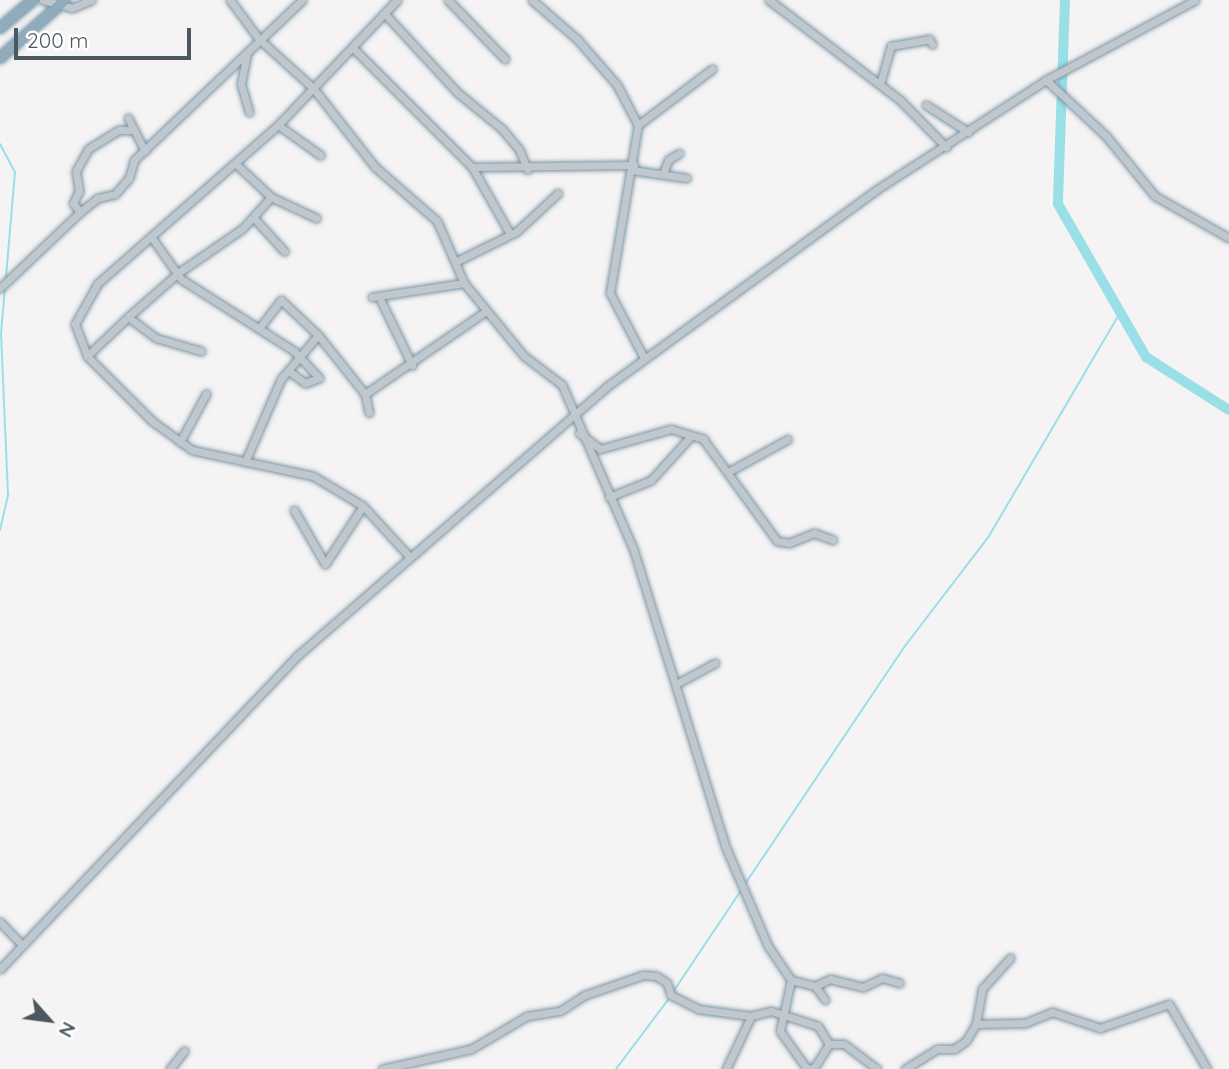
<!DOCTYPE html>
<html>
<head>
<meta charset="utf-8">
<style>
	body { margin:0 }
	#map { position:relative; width:1229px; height:1069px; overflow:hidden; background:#f5f3f3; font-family:Quicksand,sans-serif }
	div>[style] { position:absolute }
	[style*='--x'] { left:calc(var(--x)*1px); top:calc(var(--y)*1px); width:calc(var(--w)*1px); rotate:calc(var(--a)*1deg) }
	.stream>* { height:2px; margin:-1px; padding:0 1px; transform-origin:1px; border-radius:1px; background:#98e0e6 }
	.river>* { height:10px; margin:-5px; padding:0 5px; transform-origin:5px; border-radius:5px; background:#98e0e6 }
	.roads { filter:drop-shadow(0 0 2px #7b96a8) drop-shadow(0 0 2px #7b96a8) }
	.minor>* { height:7px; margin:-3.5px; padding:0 3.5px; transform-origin:3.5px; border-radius:3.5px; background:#c0c8ce }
	.highway>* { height:10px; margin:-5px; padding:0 5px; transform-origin:5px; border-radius:5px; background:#8fabbc }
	span { translate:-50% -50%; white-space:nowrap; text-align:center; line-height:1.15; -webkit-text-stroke:7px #fff; paint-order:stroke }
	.north { position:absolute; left:14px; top:985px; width:70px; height:70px; -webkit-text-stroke:5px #fff; paint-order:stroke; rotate:118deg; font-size:19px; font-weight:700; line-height:28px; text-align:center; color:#4c585f }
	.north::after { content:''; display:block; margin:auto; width:24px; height:32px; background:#4c585f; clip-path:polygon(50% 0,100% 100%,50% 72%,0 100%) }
	.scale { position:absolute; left:14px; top:28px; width:177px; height:32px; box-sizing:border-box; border:4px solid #4c585f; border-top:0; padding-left:9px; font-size:21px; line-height:24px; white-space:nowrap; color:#4c585f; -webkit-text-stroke:5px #fff; paint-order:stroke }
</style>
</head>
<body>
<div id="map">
	<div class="stream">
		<div style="--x:0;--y:144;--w:32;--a:62"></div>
		<div style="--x:15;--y:172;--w:106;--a:94.9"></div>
		<div style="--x:0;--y:530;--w:37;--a:-77"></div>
		<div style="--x:8;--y:494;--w:161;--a:-92.5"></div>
		<div style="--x:1;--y:333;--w:46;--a:-85"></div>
		<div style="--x:745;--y:884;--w:287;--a:-56.1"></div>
		<div style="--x:905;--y:646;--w:138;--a:-52.6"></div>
		<div style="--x:989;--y:536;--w:263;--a:-59.6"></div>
		<div style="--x:673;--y:992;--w:124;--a:-56.2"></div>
		<div style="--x:616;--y:1069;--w:90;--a:-53.1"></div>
	</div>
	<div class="river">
		<div style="--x:1065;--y:0;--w:204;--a:92"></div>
		<div style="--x:1058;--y:204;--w:177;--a:60.1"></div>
		<div style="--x:1146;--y:357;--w:98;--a:32.6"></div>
	</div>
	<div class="roads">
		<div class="minor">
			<div style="--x:43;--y:0;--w:30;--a:15"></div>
			<div style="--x:72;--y:8;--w:21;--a:-23"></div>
			<div style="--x:230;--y:0;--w:49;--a:53.4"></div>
			<div style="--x:259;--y:39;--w:73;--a:42.2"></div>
			<div style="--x:313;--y:88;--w:100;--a:51.9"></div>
			<div style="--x:375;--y:167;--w:82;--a:41.1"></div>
			<div style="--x:437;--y:221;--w:68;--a:66.5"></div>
			<div style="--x:464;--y:283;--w:94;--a:50.6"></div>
			<div style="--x:524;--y:356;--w:48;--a:37.3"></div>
			<div style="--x:562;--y:385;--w:178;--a:66.5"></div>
			<div style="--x:633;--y:548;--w:314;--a:72.8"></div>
			<div style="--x:726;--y:848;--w:107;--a:66.8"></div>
			<div style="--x:768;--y:946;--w:41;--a:55.9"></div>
			<div style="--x:791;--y:980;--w:52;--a:102.2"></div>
			<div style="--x:780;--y:1031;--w:47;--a:54.6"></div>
			<div style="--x:397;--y:0;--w:173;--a:133.6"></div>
			<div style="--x:278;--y:125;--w:240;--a:138.7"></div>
			<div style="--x:98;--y:283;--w:47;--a:119.3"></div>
			<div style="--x:75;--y:324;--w:34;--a:69"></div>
			<div style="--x:87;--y:356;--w:92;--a:45"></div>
			<div style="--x:152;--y:421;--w:49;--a:35.9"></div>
			<div style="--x:192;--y:450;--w:124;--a:12.1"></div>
			<div style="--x:313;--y:476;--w:58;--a:31"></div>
			<div style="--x:363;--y:506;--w:67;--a:47.4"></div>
			<div style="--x:448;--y:0;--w:82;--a:46"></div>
			<div style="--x:532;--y:0;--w:60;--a:40.9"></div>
			<div style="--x:577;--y:39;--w:61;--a:49"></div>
			<div style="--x:617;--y:85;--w:45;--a:62.3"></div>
			<div style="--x:638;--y:125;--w:170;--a:99.5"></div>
			<div style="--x:610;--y:293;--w:73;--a:62.4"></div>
			<div style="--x:769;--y:0;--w:165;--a:37.4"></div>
			<div style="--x:900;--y:100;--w:66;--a:45.6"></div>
			<div style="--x:385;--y:14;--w:108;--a:47.3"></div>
			<div style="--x:458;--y:93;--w:57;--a:39.3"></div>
			<div style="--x:502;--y:129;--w:26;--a:50"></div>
			<div style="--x:519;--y:149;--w:22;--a:68"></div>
			<div style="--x:353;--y:48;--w:168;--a:45"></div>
			<div style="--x:472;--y:167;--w:162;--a:-0.7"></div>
			<div style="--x:247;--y:53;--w:32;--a:101"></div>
			<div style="--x:241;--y:84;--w:29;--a:74"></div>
			<div style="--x:1046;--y:80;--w:82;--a:43"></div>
			<div style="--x:1106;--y:136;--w:77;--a:50.8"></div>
			<div style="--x:1155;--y:196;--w:85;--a:29.6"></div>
			<div style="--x:880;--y:84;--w:40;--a:-74"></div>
			<div style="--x:891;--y:46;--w:39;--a:-10"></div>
			<div style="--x:929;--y:39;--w:6;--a:59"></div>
			<div style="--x:926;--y:105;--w:50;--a:32.7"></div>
			<div style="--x:128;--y:118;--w:37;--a:63"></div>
			<div style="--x:278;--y:125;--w:52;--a:35.5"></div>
			<div style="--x:638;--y:125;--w:93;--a:-37.1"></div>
			<div style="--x:236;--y:164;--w:48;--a:43.3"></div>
			<div style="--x:271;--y:197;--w:50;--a:25"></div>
			<div style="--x:472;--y:167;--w:75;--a:60.4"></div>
			<div style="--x:632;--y:170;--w:55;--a:8.4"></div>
			<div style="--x:663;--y:174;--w:15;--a:-70"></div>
			<div style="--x:668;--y:160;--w:13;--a:-32"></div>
			<div style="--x:80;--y:212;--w:11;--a:-128"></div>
			<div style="--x:73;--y:203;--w:13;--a:-63"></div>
			<div style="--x:79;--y:191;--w:20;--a:-99"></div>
			<div style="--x:76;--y:171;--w:25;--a:-61"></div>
			<div style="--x:88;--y:149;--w:36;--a:-32"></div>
			<div style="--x:119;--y:130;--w:15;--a:0"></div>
			<div style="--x:254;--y:218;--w:45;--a:47.7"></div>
			<div style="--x:152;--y:238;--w:50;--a:54.7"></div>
			<div style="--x:181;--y:279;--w:134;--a:32.5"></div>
			<div style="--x:294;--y:351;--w:37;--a:47"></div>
			<div style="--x:319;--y:378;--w:15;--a:160"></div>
			<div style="--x:305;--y:383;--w:20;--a:-143"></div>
			<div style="--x:455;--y:262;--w:68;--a:-26.2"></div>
			<div style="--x:516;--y:232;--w:57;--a:-42.9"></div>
			<div style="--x:0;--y:288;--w:110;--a:-43.5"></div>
			<div style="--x:80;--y:212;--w:23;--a:-38"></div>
			<div style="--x:98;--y:198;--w:17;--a:-13"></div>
			<div style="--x:115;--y:194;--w:21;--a:-49"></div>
			<div style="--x:129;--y:178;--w:19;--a:-74"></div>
			<div style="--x:134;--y:160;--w:232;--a:-43.6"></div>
			<div style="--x:372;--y:297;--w:93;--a:-8.7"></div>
			<div style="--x:379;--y:297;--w:76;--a:64.1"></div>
			<div style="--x:128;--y:317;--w:67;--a:-41.3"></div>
			<div style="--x:178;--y:273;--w:79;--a:-34.7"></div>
			<div style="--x:243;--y:228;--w:42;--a:-47.9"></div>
			<div style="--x:318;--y:335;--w:75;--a:51.5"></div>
			<div style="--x:365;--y:394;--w:19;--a:78"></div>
			<div style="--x:87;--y:356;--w:57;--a:-43.6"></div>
			<div style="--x:128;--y:317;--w:35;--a:37"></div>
			<div style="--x:156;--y:338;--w:47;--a:16.1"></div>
			<div style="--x:365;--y:394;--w:147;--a:-34.4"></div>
			<div style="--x:579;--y:433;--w:26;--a:37"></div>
			<div style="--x:600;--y:449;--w:74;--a:-15.7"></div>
			<div style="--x:671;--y:429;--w:34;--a:17"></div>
			<div style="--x:703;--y:439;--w:126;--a:54"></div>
			<div style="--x:777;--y:541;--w:12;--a:9"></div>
			<div style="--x:789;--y:543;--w:27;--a:-22"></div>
			<div style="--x:814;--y:533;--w:20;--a:20"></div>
			<div style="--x:180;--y:442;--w:55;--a:-61.6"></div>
			<div style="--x:245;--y:462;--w:90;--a:-66.6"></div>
			<div style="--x:281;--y:379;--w:57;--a:-49.9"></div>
			<div style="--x:318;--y:335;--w:51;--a:-136.6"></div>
			<div style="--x:281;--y:300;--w:34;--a:128"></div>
			<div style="--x:728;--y:472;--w:68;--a:-28.8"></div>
			<div style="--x:609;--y:497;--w:45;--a:-22"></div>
			<div style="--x:651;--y:480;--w:58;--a:-47.8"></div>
			<div style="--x:294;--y:510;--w:62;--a:60.1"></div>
			<div style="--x:325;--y:564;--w:69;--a:-56.8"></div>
			<div style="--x:678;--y:683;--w:42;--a:-28.4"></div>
			<div style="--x:0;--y:922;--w:30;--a:46"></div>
			<div style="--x:0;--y:969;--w:433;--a:-46.5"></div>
			<div style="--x:298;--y:655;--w:408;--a:-41"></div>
			<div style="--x:606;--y:387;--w:334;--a:-36.1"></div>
			<div style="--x:876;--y:190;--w:202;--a:-32.9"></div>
			<div style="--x:1046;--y:80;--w:169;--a:-28.2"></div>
			<div style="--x:791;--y:980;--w:25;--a:14"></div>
			<div style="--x:815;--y:986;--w:17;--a:-25"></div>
			<div style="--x:830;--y:979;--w:34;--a:14"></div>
			<div style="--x:863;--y:987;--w:21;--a:-25"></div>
			<div style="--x:882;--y:978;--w:18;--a:16"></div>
			<div style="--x:815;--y:986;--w:17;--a:54"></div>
			<div style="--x:976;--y:1024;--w:49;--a:-1.2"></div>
			<div style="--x:1025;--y:1023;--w:29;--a:-22"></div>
			<div style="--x:1052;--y:1012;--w:51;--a:18.4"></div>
			<div style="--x:1100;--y:1028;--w:73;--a:-19.2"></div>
			<div style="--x:1169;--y:1004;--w:75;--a:59.7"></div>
			<div style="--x:829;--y:1044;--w:15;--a:0"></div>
			<div style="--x:844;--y:1044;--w:41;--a:37.1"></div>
			<div style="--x:170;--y:1069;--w:23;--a:-52"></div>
			<div style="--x:382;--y:1069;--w:91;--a:-12.7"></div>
			<div style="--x:471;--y:1049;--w:65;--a:-30.5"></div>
			<div style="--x:527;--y:1016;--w:33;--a:-9"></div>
			<div style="--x:560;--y:1011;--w:30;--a:-33"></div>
			<div style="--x:585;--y:995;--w:61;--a:-19"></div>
			<div style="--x:643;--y:975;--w:13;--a:4"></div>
			<div style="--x:656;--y:976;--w:13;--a:32"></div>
			<div style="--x:667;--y:983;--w:13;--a:72"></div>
			<div style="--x:671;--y:995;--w:30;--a:27"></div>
			<div style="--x:698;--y:1009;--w:53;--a:7.5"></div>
			<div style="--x:751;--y:1016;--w:21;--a:-14"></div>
			<div style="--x:771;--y:1011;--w:49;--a:17.7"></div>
			<div style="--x:818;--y:1026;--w:21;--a:59"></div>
			<div style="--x:829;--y:1044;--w:28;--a:122"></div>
			<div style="--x:814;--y:1068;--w:7;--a:172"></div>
			<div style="--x:726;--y:1069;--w:59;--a:-64.7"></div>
			<div style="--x:905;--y:1069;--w:38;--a:-32"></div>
			<div style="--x:937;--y:1049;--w:17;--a:0"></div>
			<div style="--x:954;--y:1049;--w:14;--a:-34"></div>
			<div style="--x:966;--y:1041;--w:20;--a:-60"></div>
			<div style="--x:976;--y:1024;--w:36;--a:-80"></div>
			<div style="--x:982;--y:989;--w:42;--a:-47.9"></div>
		</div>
		<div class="highway">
			<div style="--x:0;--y:28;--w:43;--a:-40.3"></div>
			<div style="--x:0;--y:58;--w:87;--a:-41.7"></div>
		</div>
	</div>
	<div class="north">N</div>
	<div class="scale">200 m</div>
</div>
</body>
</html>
